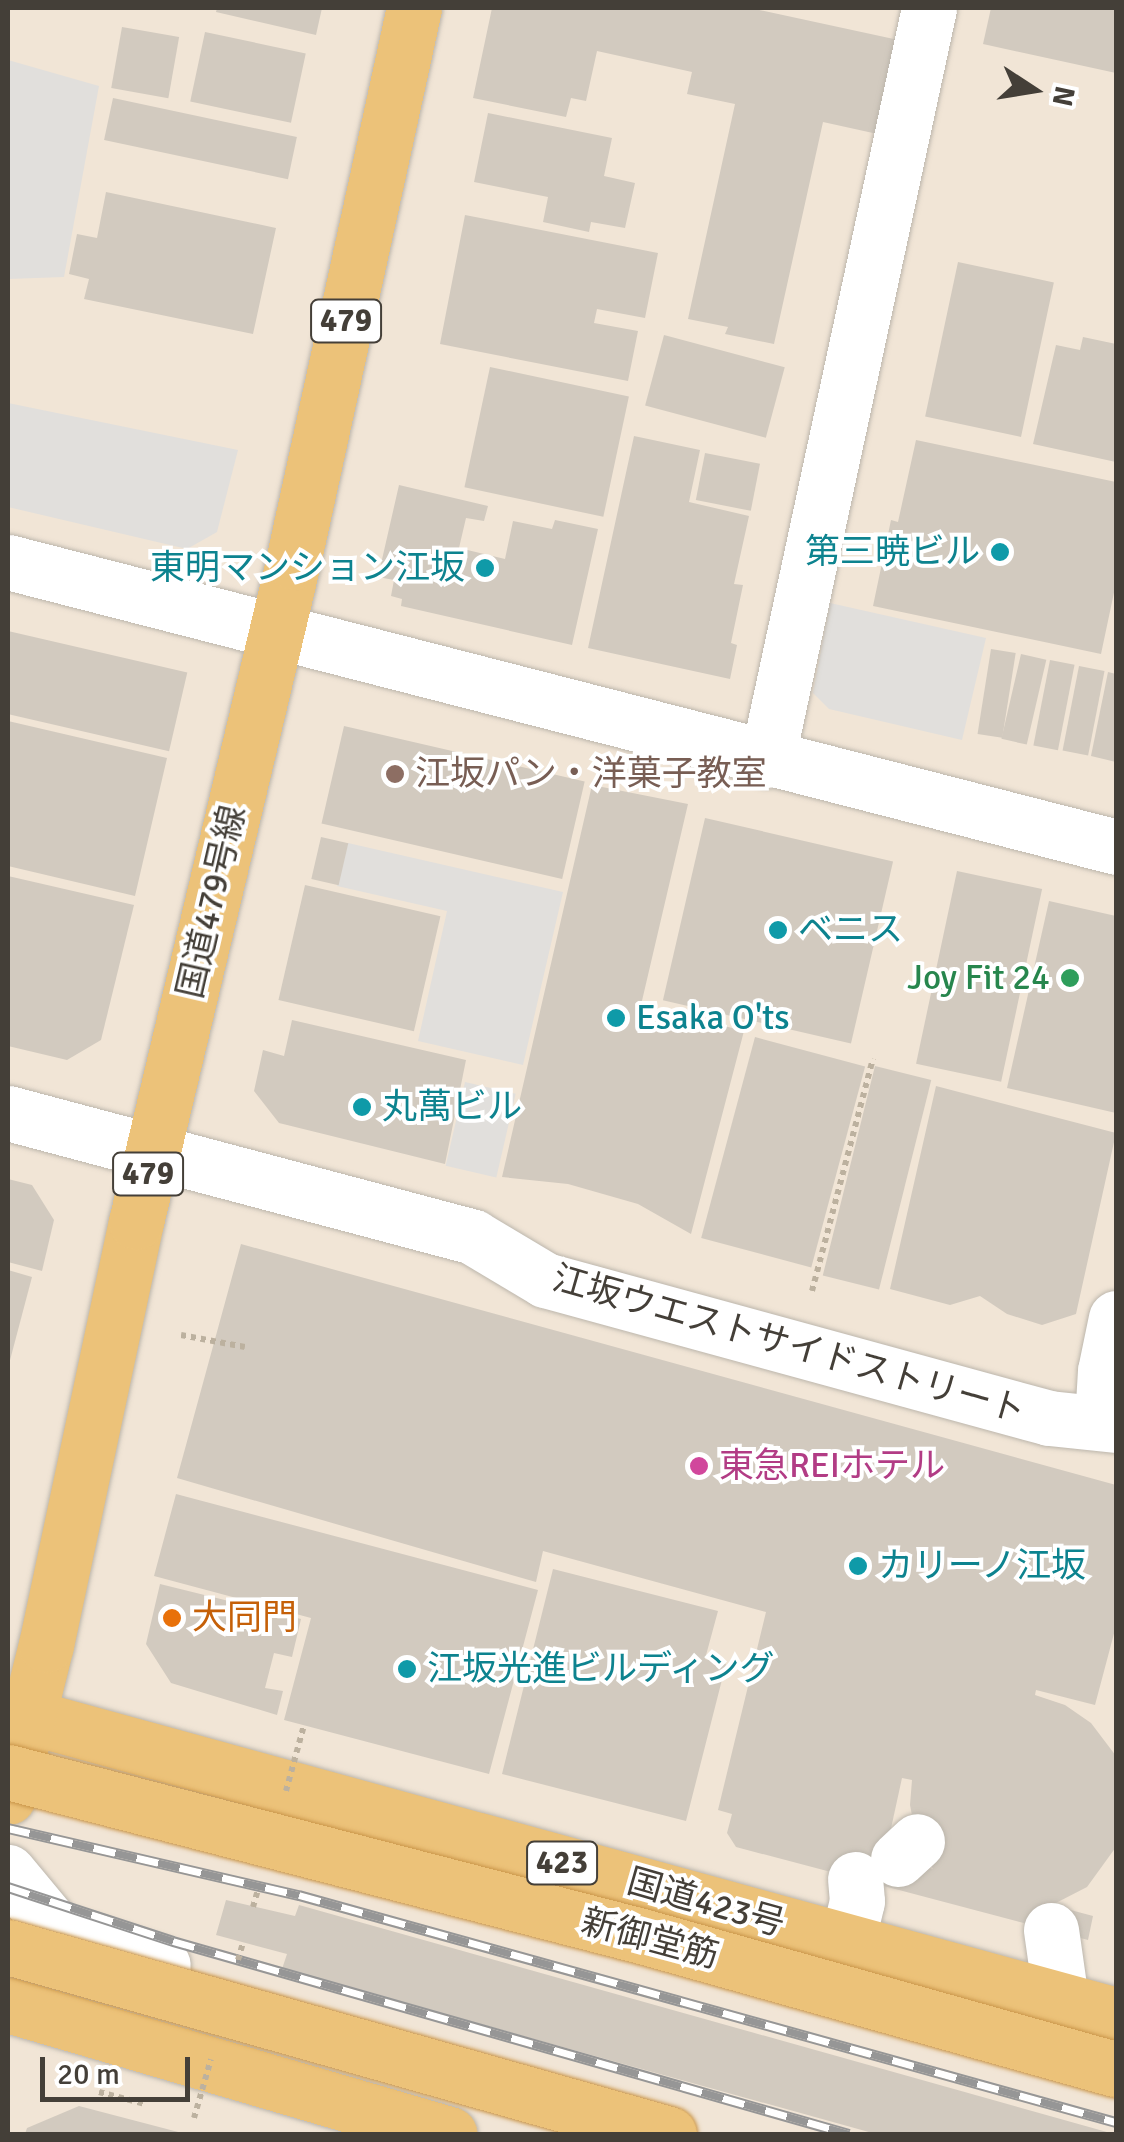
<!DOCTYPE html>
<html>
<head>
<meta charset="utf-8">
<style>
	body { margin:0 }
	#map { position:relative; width:1124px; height:2142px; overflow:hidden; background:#f2efe8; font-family:Signika,"Noto Sans JP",sans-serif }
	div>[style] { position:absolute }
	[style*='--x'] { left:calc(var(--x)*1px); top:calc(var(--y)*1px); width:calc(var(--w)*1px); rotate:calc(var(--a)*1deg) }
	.commercial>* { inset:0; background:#f1e5d6; transform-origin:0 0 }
	.parking>* { inset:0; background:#e1dfdc; transform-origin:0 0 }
	.building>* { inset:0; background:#d2cabf; transform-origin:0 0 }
	.path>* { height:6px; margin-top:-3px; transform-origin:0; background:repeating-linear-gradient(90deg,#bcb19f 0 5px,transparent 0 10px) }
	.roads { filter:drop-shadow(0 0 2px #bcb6ac) drop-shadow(0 0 2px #bcb6ac) }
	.minor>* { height:55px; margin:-27.5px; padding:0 27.5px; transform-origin:27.5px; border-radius:27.5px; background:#fff }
	.highway>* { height:55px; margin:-27.5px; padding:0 27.5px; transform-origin:27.5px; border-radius:27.5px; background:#ecc279 }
	.rail>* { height:11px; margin-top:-5.5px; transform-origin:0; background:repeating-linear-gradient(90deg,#fff 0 22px,#969696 0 44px); box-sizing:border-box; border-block:2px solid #969696 }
	.path-bridge>* { height:6px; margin-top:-3px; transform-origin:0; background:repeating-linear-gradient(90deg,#bcb19f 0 5px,transparent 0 10px) }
	.bridges { filter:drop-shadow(0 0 2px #ca964a) drop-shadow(0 0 2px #ca964a) }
	.highway-bridge>* { height:55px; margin:-27.5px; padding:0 27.5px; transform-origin:27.5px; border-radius:27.5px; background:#ecc279 }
	.dots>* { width:28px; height:28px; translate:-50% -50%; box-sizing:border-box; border:5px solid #fff; border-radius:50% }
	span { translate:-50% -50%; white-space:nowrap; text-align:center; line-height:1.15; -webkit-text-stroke:8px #fff; paint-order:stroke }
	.shield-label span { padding:2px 8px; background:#fff; border:2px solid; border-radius:8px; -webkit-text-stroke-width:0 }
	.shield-label { font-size:32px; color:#443f38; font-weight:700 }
	.culture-label { font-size:35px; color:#0d838f }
	.right { translate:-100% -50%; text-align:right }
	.left { translate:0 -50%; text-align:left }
	.education-label { font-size:35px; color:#785e54 }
	.street-label { font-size:35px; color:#443f38 }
	.leisure-label { font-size:35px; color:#27864d }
	.hotel-label { font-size:35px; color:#b23c85 }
	.food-label { font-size:35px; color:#c56008 }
	.frame { position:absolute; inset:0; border:10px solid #443f38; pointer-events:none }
	.north { position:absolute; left:984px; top:40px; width:100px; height:100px; -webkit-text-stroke:8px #fff; paint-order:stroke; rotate:102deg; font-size:28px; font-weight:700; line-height:40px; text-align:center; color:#443f38 }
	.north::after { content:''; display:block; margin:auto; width:35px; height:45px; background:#443f38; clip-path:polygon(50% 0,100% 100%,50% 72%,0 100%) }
	.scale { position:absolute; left:40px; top:2057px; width:150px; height:45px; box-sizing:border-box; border:5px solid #443f38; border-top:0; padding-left:12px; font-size:30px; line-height:35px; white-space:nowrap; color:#443f38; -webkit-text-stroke:8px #fff; paint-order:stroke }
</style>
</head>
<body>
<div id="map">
	<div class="commercial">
		<div style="left:8px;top:8px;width:1108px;height:2126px"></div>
	</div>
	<div class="parking">
		<div style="clip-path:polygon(8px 60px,99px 86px,64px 277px,8px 279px)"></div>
		<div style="clip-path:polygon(8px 403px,238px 450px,217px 532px,187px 549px,8px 507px)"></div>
		<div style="clip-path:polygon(830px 603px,986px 638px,962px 740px,829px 709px,813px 693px)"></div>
		<div style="clip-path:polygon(348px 843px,563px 892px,523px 1065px,418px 1041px,447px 911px,337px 886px)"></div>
		<div style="left:465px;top:1082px;width:52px;height:86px;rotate:13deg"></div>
	</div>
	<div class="building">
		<div style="clip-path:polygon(217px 8px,322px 8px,316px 35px,216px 12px)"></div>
		<div style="clip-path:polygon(492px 8px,750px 8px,903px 41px,882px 135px,823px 122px,774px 344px,725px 334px,728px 327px,688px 319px,735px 104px,687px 94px,692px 72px,597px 51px,586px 101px,571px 98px,566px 117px,473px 98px)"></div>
		<div style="clip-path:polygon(991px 8px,1116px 8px,1116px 73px,983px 44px)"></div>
		<div style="left:122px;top:27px;width:58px;height:62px;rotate:10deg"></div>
		<div style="left:205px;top:32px;width:103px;height:71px;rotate:12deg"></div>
		<div style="left:113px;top:98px;width:188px;height:43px;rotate:12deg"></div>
		<div style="clip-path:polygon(488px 113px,612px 138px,604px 176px,635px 183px,625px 228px,591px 222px,589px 232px,543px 222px,548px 197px,474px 182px)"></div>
		<div style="clip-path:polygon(106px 192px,276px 228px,253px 334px,84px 299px,89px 279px,69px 274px,77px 234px,97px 238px)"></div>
		<div style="clip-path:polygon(465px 215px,658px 253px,645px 318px,597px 309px,594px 323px,638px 331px,628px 381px,440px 344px)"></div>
		<div style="left:958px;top:262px;width:98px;height:158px;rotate:12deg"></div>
		<div style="left:664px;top:335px;width:125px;height:73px;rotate:15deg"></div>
		<div style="clip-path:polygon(1083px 337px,1116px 344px,1116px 462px,1033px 444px,1056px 345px,1080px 350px)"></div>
		<div style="left:490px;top:367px;width:142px;height:123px;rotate:12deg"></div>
		<div style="clip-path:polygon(634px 436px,700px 450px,689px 502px,749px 516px,734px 584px,743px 585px,731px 643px,737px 645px,730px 679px,588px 648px)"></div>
		<div style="clip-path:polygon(916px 440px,1116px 482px,1116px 583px,1101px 654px,873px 606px,891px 520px,898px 522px)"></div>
		<div style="left:705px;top:453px;width:56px;height:48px;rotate:11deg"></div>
		<div style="clip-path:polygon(399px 485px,488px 506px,484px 521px,466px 518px,459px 548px,505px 559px,513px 521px,552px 529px,555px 520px,598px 529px,572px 645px,401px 606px,402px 599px,391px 596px,394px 580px,378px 577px)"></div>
		<div style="left:8px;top:631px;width:184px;height:81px;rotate:13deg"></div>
		<div style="left:991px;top:649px;width:25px;height:86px;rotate:9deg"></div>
		<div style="left:1021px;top:654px;width:26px;height:87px;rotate:13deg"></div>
		<div style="left:1050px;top:660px;width:25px;height:87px;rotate:11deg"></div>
		<div style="left:1079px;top:666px;width:26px;height:86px;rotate:11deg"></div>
		<div style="clip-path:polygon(1108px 672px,1116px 674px,1116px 762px,1091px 756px)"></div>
		<div style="clip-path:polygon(8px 721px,167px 758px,135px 896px,8px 866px)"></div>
		<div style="left:344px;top:726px;width:247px;height:100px;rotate:13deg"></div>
		<div style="clip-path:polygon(592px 785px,688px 804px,641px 1005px,744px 1031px,691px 1234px,638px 1204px,568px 1184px,502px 1177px)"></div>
		<div style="left:705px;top:818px;width:193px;height:187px;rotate:13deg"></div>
		<div style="left:321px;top:837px;width:28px;height:43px;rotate:13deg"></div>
		<div style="left:957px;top:871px;width:87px;height:197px;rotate:12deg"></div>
		<div style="clip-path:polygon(8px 876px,134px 905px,101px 1040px,67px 1060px,8px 1046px)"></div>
		<div style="left:305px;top:885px;width:139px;height:118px;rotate:13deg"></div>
		<div style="clip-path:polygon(1049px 901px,1116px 916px,1116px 1113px,1007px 1088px)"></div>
		<div style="clip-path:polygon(292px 1020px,466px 1060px,445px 1164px,279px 1123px,254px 1091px,263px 1050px,284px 1056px)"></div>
		<div style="left:755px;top:1037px;width:114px;height:208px;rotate:15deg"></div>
		<div style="left:875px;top:1066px;width:58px;height:216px;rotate:14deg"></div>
		<div style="clip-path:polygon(936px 1086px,1116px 1133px,1076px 1314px,1042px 1325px,1007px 1314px,980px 1296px,950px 1305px,890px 1289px)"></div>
		<div style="clip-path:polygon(8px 1179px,32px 1185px,54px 1220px,42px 1271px,8px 1262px)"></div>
		<div style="clip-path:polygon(evenodd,241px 1244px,1116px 1485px,1116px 1626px,1095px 1705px,1036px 1690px,1035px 1695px,1065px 1705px,1091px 1723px,1116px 1756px,1116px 1847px,1087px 1887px,1052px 1905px,1093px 1916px,1088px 1940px,736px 1847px,727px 1833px,732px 1814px,718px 1810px,766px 1612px,543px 1551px,536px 1582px,177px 1478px,241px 1244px,902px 1778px,912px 1780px,910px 1805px,917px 1841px,933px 1869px,885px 1856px,902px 1778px)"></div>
		<div style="clip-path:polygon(8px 1270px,32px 1277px,9px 1364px,8px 1364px)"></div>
		<div style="clip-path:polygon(176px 1494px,538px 1590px,489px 1774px,284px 1720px,311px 1618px,154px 1576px)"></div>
		<div style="clip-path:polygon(553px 1569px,718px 1611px,705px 1659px,726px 1664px,686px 1821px,502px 1774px)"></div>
		<div style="clip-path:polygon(160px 1584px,301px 1619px,292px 1657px,274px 1653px,265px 1688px,283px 1691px,277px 1715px,171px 1683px,146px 1644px)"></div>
		<div style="clip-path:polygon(226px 1900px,295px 1916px,299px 1905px,1114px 2134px,876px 2134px,282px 1969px,287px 1954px,216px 1935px)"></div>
		<div style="clip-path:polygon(79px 2106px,182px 2133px,182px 2134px,25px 2134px,27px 2128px)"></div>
	</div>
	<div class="path">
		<div style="--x:812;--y:1291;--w:240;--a:-75.3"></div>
		<div style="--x:181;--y:1335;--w:65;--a:10.6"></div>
		<div style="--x:99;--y:2092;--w:48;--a:14.6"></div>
	</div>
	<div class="roads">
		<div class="minor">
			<div style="--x:8;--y:562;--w:1144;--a:14.42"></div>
			<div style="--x:767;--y:760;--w:769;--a:-77.84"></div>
			<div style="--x:8;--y:1113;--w:481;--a:14.9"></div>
			<div style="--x:473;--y:1237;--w:84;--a:30.8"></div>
			<div style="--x:545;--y:1280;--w:523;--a:15.31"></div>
			<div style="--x:1049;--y:1418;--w:67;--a:6"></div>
			<div style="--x:1102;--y:1421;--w:50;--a:-86.6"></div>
			<div style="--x:1105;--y:1371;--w:54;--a:-78.3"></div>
			<div style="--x:898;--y:1859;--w:26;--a:-43"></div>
			<div style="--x:8;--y:1872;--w:77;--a:50.3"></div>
			<div style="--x:57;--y:1931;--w:111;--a:17.8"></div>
			<div style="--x:1051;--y:1930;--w:71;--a:81.9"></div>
			<div style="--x:847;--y:1942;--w:42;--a:-76.3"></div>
			<div style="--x:857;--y:1901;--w:22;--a:-95"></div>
		</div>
		<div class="highway">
			<div style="--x:8;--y:1711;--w:1149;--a:15.34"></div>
			<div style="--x:8;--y:1797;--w:157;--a:-76"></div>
			<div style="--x:46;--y:1645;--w:432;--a:-78"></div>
			<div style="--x:136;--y:1222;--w:678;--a:-76.62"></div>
			<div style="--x:293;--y:562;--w:567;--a:-77.68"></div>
			<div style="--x:8;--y:2005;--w:460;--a:16.3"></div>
		</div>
	</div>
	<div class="rail">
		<div style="--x:8;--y:1828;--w:299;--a:13"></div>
		<div style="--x:299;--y:1895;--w:848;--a:15.53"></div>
		<div style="--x:8;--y:1887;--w:174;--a:18.1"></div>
		<div style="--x:173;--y:1941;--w:703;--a:15.93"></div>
	</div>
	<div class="path-bridge">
		<div style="--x:286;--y:1791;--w:68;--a:-74.7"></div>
		<div style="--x:253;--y:1907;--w:19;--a:-74"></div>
		<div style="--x:238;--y:1960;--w:19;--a:-74"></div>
		<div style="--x:194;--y:2118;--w:61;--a:-73.9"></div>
	</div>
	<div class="bridges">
		<div class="highway-bridge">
			<div style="--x:8;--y:1772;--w:651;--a:14.51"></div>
			<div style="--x:638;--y:1935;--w:496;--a:15.7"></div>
			<div style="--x:8;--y:1947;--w:687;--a:15.8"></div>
		</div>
	</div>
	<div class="dots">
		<div style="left:1000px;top:552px;background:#0f9aa8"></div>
		<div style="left:485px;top:568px;background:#0f9aa8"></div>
		<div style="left:395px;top:774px;background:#8d6e63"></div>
		<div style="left:778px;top:930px;background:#0f9aa8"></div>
		<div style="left:1070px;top:978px;background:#2e9e5b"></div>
		<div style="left:616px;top:1018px;background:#0f9aa8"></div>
		<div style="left:362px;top:1107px;background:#0f9aa8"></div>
		<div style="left:699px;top:1466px;background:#d1479c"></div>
		<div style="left:858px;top:1566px;background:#0f9aa8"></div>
		<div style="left:172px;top:1618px;background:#e8710a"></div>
		<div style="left:407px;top:1669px;background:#0f9aa8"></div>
	</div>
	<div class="shield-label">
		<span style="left:346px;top:321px">479</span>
		<span style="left:148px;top:1174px">479</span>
		<span style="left:562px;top:1863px">423</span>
	</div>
	<div class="culture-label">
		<span class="right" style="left:980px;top:552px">第三暁ビル</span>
		<span class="right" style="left:465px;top:568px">東明マンション江坂</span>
		<span class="left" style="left:798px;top:930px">ベニス</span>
		<span class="left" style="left:636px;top:1018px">Esaka O'ts</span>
		<span class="left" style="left:382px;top:1107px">丸萬ビル</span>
		<span class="left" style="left:878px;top:1566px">カリーノ江坂</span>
		<span class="left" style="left:427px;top:1669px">江坂光進ビルディング</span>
	</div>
	<div class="education-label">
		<span class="left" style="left:415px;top:774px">江坂パン・洋菓子教室</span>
	</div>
	<div class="street-label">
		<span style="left:212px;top:902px;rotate:-77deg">国道479号線</span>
		<span style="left:789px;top:1345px;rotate:16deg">江坂ウエストサイドストリート</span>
		<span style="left:706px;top:1903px;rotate:16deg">国道423号</span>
		<span style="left:650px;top:1939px;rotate:15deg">新御堂筋</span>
	</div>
	<div class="leisure-label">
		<span class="right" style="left:1050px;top:978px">Joy Fit 24</span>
	</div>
	<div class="hotel-label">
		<span class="left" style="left:719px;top:1466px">東急REIホテル</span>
	</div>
	<div class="food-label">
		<span class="left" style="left:192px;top:1618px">大同門</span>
	</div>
	<div class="frame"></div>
	<div class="north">N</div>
	<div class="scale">20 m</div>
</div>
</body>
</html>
